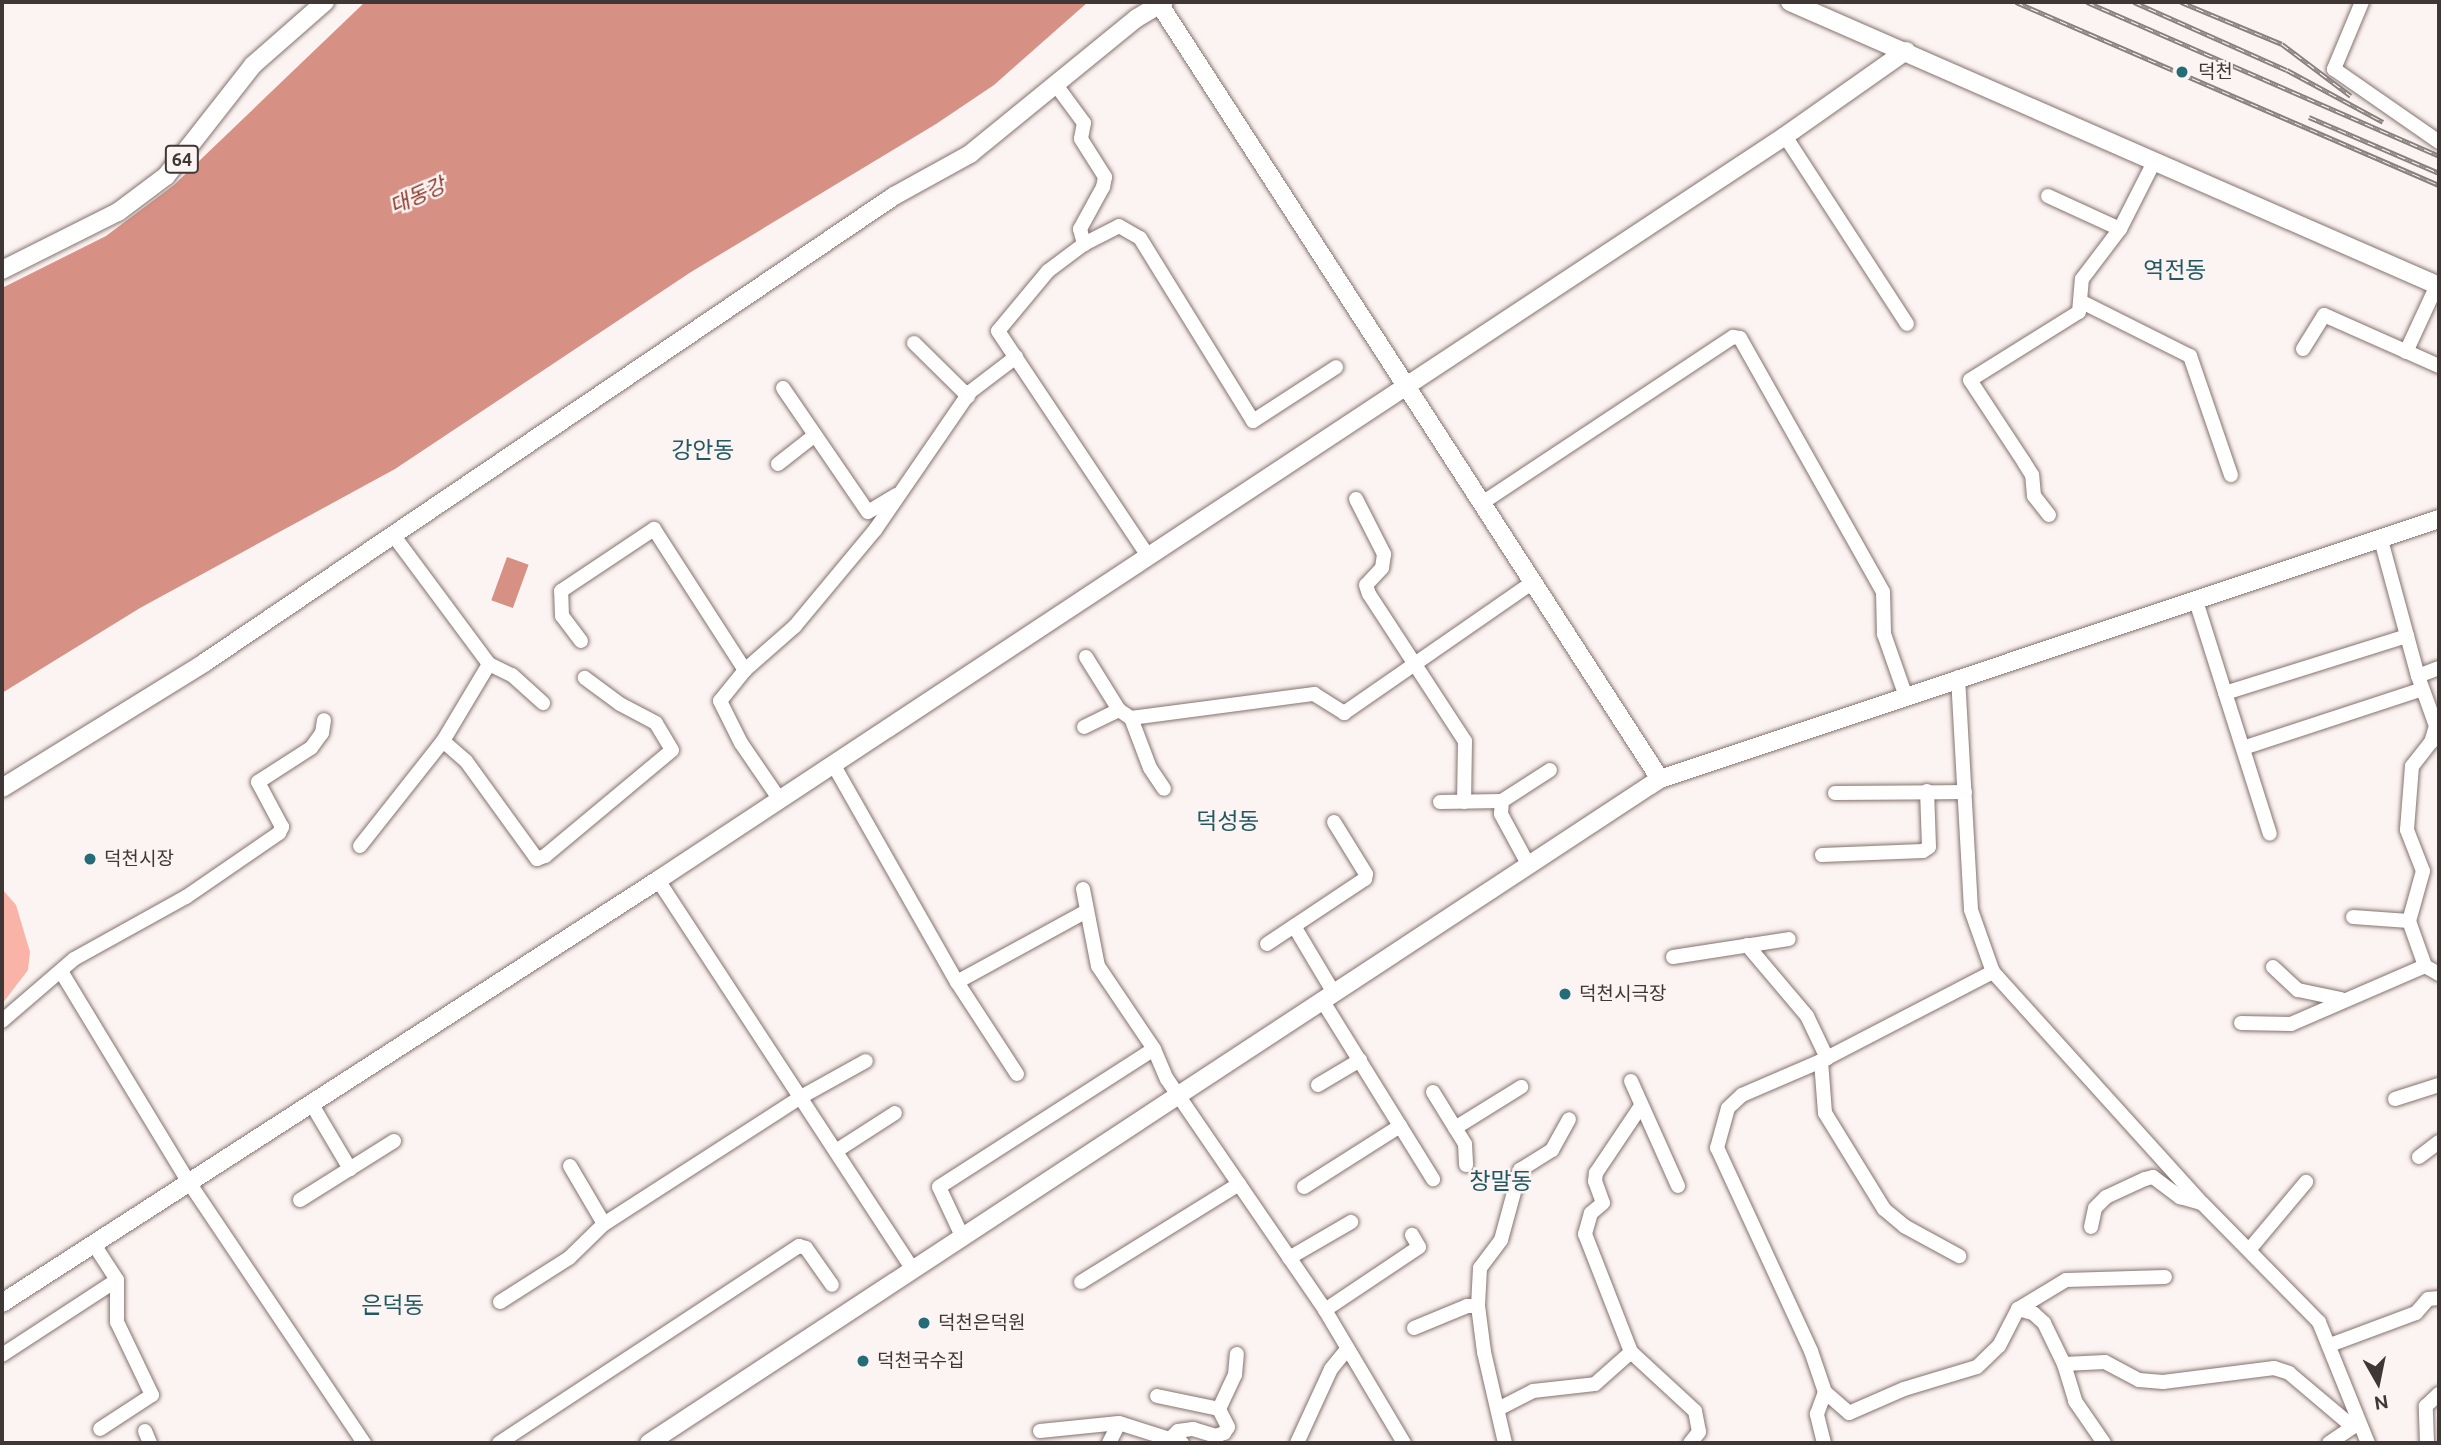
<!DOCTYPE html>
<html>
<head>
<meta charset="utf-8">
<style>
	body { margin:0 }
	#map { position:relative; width:2441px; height:1445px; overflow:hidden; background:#fcf4f2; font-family:Ubuntu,"Noto Sans KR",sans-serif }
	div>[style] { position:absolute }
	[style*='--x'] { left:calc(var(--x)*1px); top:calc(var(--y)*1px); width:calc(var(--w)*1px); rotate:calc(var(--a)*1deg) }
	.green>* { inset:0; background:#f9b3a7 }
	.water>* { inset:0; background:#d79184; transform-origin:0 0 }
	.roads { filter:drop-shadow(0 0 2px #84726f) drop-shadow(0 0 2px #84726f) }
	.minor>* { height:14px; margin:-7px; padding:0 7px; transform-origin:7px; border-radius:7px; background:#fff }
	.major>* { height:18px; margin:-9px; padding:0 9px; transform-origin:9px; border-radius:9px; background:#fff }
	.rail>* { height:5px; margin-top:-2.5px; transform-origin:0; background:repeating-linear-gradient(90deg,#fcf4f2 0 8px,#88807e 0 16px); box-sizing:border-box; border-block:2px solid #88807e }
	.dots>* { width:19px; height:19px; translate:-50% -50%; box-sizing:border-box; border:4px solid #fcf4f2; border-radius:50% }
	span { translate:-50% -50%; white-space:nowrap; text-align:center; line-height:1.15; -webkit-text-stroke:5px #fcf4f2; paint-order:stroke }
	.shield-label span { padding:2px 5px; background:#fcf4f2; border:2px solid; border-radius:5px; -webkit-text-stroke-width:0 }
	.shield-label { font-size:18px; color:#3f3735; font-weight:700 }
	.poi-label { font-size:19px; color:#3f3735 }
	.left { translate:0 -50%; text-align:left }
	.water-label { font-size:21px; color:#8a352a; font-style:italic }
	.quarter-label { font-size:23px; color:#215963 }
	.frame { position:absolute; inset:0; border:4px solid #3f3735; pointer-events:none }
	.north { position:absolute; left:2343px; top:1347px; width:70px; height:70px; -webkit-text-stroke:5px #fcf4f2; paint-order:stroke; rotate:171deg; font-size:19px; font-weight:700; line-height:28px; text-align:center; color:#3f3735 }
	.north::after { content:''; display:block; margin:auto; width:24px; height:32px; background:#3f3735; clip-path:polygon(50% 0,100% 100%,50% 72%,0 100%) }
</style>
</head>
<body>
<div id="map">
	<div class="green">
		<div style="clip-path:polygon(2px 889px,16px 905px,30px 952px,28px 970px,2px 1004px)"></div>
	</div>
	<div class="water">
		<div style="clip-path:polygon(365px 2px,1088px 2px,994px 85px,936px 124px,691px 272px,395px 469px,140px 608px,2px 693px,2px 288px,106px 236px,174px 185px)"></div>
		<div style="left:507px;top:557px;width:23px;height:46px;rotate:20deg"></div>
	</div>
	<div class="roads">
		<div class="minor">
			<div style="--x:2362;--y:2;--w:73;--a:112.7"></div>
			<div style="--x:2334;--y:69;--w:128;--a:34.8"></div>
			<div style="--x:1056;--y:85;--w:47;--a:53.6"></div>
			<div style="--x:1084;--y:123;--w:16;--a:101"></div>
			<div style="--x:1081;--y:139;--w:45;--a:57.7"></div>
			<div style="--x:1105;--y:177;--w:10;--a:101"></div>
			<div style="--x:1103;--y:187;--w:48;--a:118.7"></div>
			<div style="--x:1080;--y:229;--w:16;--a:75"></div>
			<div style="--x:1084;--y:244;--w:45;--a:143.1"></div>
			<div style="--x:1048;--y:271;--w:78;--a:129.8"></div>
			<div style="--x:998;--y:331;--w:270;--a:56.3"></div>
			<div style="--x:1785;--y:136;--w:224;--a:57"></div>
			<div style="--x:2048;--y:196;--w:79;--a:24.6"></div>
			<div style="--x:1084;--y:244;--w:39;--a:-27"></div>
			<div style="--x:1119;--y:226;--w:24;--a:30"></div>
			<div style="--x:1140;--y:238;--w:215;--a:58.3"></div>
			<div style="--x:1253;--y:421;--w:99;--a:-33"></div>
			<div style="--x:2082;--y:302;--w:121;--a:26.6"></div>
			<div style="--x:2190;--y:356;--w:126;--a:71"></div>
			<div style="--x:914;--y:343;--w:76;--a:44.5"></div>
			<div style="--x:2303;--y:349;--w:40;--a:-58"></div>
			<div style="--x:2324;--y:315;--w:126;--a:23.9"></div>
			<div style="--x:2406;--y:352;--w:74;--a:-65.2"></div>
			<div style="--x:783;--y:388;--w:150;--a:55.6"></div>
			<div style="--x:868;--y:512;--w:33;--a:-31"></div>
			<div style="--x:778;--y:464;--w:47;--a:-38.1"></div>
			<div style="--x:1356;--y:499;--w:62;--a:63"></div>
			<div style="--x:1384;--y:554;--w:14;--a:98"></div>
			<div style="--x:1382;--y:568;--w:23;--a:133"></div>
			<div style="--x:1366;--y:585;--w:9;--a:72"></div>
			<div style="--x:1369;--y:594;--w:176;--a:56.9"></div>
			<div style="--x:1465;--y:741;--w:61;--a:90.9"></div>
			<div style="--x:1482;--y:503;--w:301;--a:-33.5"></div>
			<div style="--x:1733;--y:337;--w:7;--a:8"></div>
			<div style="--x:1740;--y:338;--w:291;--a:60.6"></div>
			<div style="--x:1883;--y:592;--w:42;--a:88.6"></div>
			<div style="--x:1884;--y:634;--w:64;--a:70.7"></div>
			<div style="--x:2049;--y:515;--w:24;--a:-128"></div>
			<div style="--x:2034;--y:496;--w:21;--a:-95"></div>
			<div style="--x:2032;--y:475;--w:15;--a:-122"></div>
			<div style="--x:2024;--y:462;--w:98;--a:-123.4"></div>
			<div style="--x:1970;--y:380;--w:128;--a:-32"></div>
			<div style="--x:2079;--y:312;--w:33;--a:-85"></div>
			<div style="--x:2082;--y:279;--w:63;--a:-52.8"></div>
			<div style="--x:2120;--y:229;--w:77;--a:-63.1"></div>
			<div style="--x:2381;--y:540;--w:141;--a:74.8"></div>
			<div style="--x:2418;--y:676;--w:22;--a:-21"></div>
			<div style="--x:2196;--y:601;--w:244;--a:72.4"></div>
			<div style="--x:581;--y:641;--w:31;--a:-127"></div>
			<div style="--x:562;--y:616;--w:25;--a:-92"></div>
			<div style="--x:561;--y:591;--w:112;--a:-33.7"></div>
			<div style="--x:654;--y:529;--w:168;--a:57.2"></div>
			<div style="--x:1086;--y:657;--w:62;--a:58.1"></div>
			<div style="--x:1119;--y:710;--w:14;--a:34"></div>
			<div style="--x:1131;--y:718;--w:185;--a:-7.5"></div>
			<div style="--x:1314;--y:694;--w:36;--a:32"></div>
			<div style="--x:1344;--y:713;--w:230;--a:-34.7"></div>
			<div style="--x:489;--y:664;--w:25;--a:26"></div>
			<div style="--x:512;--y:675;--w:42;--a:42.1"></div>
			<div style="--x:2418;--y:676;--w:53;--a:70.2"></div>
			<div style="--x:2436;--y:726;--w:17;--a:107"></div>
			<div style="--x:2431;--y:742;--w:31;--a:128"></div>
			<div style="--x:2412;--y:766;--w:64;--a:94.5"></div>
			<div style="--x:2407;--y:830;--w:44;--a:68.7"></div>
			<div style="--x:2423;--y:871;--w:52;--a:105.6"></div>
			<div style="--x:2409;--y:921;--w:48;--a:70.4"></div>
			<div style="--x:2425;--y:966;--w:16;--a:30"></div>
			<div style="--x:1958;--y:677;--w:233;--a:86.8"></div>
			<div style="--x:1971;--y:910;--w:66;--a:70.5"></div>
			<div style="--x:1993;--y:972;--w:312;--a:47.9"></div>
			<div style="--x:2202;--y:1203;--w:167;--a:45.5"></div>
			<div style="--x:2319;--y:1322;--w:131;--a:68"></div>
			<div style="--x:2225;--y:693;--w:191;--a:-17.4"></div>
			<div style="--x:1131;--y:718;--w:53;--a:69.2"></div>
			<div style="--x:1150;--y:768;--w:25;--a:56"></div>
			<div style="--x:1084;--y:727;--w:39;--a:-26"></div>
			<div style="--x:443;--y:741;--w:30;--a:41"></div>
			<div style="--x:466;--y:761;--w:121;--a:54.1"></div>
			<div style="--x:537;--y:859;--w:9;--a:-21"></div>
			<div style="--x:545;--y:856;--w:165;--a:-39.8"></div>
			<div style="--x:672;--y:750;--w:31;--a:-121"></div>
			<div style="--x:656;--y:723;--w:41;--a:-152.2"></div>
			<div style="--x:620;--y:704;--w:44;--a:-143.4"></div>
			<div style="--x:2243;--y:748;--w:188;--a:-18.2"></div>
			<div style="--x:833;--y:764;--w:251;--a:60.4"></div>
			<div style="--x:1835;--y:793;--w:130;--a:-0.4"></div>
			<div style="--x:780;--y:800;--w:69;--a:-124.4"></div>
			<div style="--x:741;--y:743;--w:47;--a:-116.6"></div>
			<div style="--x:720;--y:701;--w:40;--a:-51"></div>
			<div style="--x:745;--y:670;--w:67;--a:-41.3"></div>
			<div style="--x:795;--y:626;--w:125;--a:-50.2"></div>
			<div style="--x:875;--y:530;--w:168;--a:-55.5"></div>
			<div style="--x:970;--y:392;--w:58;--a:-37.3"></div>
			<div style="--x:1440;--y:802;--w:62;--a:-0.9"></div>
			<div style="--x:360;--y:846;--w:134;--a:-51.7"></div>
			<div style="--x:443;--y:741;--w:90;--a:-59.1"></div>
			<div style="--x:489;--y:664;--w:159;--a:-126.6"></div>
			<div style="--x:1822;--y:855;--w:101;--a:-2.3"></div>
			<div style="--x:1923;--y:851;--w:7;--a:-34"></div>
			<div style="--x:1929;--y:847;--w:56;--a:-92"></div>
			<div style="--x:1528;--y:864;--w:57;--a:-118.4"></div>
			<div style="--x:1501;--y:814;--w:13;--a:-86"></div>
			<div style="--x:1502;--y:801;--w:57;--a:-32.9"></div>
			<div style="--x:658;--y:880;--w:465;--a:56.8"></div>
			<div style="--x:1083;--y:889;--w:78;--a:79"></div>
			<div style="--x:1098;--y:966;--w:100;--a:56"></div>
			<div style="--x:1154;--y:1049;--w:33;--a:67"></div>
			<div style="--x:1167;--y:1079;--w:280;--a:55.6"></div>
			<div style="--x:1325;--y:1310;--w:155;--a:59.3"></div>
			<div style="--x:2353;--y:917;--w:56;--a:4.1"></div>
			<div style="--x:1294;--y:926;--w:78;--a:59.2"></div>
			<div style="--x:1267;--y:944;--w:118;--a:-33.6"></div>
			<div style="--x:1365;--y:879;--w:5;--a:-79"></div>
			<div style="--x:1366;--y:874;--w:61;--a:-121.6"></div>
			<div style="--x:1747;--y:945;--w:93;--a:49.8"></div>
			<div style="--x:1807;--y:1016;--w:47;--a:64.5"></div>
			<div style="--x:1673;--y:957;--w:117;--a:-8.8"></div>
			<div style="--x:2273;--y:967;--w:34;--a:43"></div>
			<div style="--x:2298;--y:990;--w:44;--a:11.8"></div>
			<div style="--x:62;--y:973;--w:243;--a:58.8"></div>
			<div style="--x:188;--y:1181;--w:316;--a:56.1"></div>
			<div style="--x:1322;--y:1000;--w:211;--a:58.2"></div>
			<div style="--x:2;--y:1021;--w:95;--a:-40.7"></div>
			<div style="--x:74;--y:959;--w:128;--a:-29"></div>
			<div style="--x:186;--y:897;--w:113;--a:-34.5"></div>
			<div style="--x:279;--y:833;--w:7;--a:-63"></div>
			<div style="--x:282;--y:827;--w:51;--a:-118.1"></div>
			<div style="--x:258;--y:782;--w:63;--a:-32.7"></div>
			<div style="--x:311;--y:748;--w:19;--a:-54"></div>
			<div style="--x:322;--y:733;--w:13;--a:-81"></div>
			<div style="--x:2241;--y:1023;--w:50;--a:1.1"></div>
			<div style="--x:2291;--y:1024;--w:146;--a:-23.4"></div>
			<div style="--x:1821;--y:1061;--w:52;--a:85.6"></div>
			<div style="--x:1825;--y:1113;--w:113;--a:58.4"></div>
			<div style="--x:1884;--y:1209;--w:26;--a:40"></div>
			<div style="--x:1904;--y:1226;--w:63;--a:28.6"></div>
			<div style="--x:1017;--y:1074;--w:110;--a:-123.1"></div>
			<div style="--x:957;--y:982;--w:146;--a:-28.7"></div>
			<div style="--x:1631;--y:1081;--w:115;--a:65.9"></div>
			<div style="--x:1318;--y:1085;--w:49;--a:-30.8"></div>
			<div style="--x:1433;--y:1092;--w:61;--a:58.4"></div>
			<div style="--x:1465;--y:1144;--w:21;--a:87"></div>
			<div style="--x:2395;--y:1099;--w:46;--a:-17.7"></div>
			<div style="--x:311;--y:1103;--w:77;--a:59.4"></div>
			<div style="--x:1641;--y:1106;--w:81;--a:123.9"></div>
			<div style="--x:1596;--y:1173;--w:8;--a:97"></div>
			<div style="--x:1595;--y:1181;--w:23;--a:70"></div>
			<div style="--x:1603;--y:1203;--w:16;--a:140"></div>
			<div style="--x:1591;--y:1213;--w:22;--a:106"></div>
			<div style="--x:1585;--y:1234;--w:127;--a:68.7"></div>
			<div style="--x:1631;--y:1352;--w:87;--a:42.7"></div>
			<div style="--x:1695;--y:1411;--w:21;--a:79"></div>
			<div style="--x:1699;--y:1432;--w:14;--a:129"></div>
			<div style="--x:1455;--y:1128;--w:78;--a:-31.8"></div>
			<div style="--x:836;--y:1151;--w:70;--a:-32.8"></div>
			<div style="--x:2419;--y:1157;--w:25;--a:-37"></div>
			<div style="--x:570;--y:1166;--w:67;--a:59.6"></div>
			<div style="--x:1304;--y:1187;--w:114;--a:-32.4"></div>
			<div style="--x:300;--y:1200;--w:111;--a:-32.1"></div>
			<div style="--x:2091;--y:1227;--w:19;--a:-78"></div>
			<div style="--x:2095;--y:1208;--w:16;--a:-45"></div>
			<div style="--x:2106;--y:1197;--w:43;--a:-24.8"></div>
			<div style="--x:2145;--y:1179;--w:8;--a:-14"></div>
			<div style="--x:2153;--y:1177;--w:34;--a:37"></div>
			<div style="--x:2180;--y:1197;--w:22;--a:16"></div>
			<div style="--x:962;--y:1236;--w:54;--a:-115.1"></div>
			<div style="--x:939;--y:1187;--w:255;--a:-32.7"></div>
			<div style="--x:93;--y:1243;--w:44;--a:57"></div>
			<div style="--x:117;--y:1280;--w:42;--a:90"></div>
			<div style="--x:117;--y:1322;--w:81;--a:64.4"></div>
			<div style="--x:152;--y:1395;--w:62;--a:146.8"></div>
			<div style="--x:2249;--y:1250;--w:89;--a:-50"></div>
			<div style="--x:1289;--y:1258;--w:72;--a:-30.1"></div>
			<div style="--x:1081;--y:1282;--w:186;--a:-31.8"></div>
			<div style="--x:500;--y:1302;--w:82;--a:-32.5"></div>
			<div style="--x:569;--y:1258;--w:49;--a:-44.2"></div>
			<div style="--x:604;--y:1224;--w:234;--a:-32.8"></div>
			<div style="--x:801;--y:1097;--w:74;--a:-29"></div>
			<div style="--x:2018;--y:1309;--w:16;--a:15"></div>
			<div style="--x:2033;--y:1313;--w:15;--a:42"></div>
			<div style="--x:2044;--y:1323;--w:46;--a:64"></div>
			<div style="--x:2064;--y:1364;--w:41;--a:-2.8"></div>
			<div style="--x:2105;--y:1362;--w:38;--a:28"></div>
			<div style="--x:2139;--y:1380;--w:24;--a:5"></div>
			<div style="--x:2163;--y:1382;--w:112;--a:-7.2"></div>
			<div style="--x:2274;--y:1368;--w:16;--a:18"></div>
			<div style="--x:2289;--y:1373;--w:75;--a:40.1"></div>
			<div style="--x:2346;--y:1421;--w:13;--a:9"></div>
			<div style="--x:1325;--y:1310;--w:113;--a:-33.8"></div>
			<div style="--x:1419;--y:1247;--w:14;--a:-120"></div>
			<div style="--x:1414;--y:1328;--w:57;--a:-22.5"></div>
			<div style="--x:1467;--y:1306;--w:11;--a:0"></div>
			<div style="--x:2330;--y:1345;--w:92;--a:-20.4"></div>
			<div style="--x:2416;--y:1313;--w:18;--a:-49"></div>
			<div style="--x:2428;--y:1299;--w:11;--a:-5"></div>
			<div style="--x:2;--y:1355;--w:137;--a:-33.1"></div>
			<div style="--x:2064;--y:1364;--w:39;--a:73"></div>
			<div style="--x:2075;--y:1401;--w:51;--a:55.4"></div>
			<div style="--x:1825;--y:1392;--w:32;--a:41"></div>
			<div style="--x:1849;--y:1413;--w:60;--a:-23.6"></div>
			<div style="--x:1904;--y:1389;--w:76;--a:-16.8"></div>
			<div style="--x:1977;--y:1367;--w:30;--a:-44"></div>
			<div style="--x:1999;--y:1346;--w:42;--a:-62.8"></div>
			<div style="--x:2018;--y:1309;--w:56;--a:-31.1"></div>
			<div style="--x:2066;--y:1280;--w:99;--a:-1.7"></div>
			<div style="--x:1157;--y:1396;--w:63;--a:11.8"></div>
			<div style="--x:1498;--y:1409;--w:39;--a:-27"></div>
			<div style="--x:1533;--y:1391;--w:62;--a:-6.4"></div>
			<div style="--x:1595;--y:1384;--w:48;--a:-41.6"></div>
			<div style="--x:145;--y:1431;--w:13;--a:67"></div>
			<div style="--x:1040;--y:1431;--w:79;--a:-5.8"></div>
			<div style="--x:1119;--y:1423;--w:66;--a:17.6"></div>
			<div style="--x:1171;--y:1438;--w:10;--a:-45"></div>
			<div style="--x:1178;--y:1431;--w:15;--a:-8"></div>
			<div style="--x:1193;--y:1429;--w:24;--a:17"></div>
			<div style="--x:1216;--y:1436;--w:9;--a:-21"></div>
			<div style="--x:1224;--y:1433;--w:7;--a:-56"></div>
			<div style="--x:1228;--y:1427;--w:20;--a:-117"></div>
			<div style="--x:1219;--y:1409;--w:38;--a:-65"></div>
			<div style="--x:1235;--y:1375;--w:21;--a:-85"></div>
			<div style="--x:499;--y:1443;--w:359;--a:-33.3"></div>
			<div style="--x:799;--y:1246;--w:7;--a:16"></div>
			<div style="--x:806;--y:1248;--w:45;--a:54.9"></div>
			<div style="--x:1109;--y:1443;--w:22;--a:-63"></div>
			<div style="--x:1297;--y:1443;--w:81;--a:-65.3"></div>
			<div style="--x:1331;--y:1369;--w:26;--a:-51"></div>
			<div style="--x:1505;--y:1443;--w:93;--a:-103"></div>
			<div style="--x:1484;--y:1352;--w:46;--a:-97.4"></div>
			<div style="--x:1478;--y:1306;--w:38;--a:-87"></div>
			<div style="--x:1480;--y:1268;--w:35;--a:-53"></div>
			<div style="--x:1501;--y:1240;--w:73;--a:-74.8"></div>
			<div style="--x:1520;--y:1170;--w:38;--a:-32"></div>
			<div style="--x:1552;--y:1150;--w:35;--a:-61"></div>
			<div style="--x:1824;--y:1443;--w:30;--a:-104"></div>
			<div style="--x:1817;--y:1414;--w:23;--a:-70"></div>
			<div style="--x:1825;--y:1392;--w:43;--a:-108.9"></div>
			<div style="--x:1811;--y:1351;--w:224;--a:-114.8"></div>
			<div style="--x:1717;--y:1148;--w:41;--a:-74.6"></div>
			<div style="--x:1728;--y:1108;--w:19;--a:-43"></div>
			<div style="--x:1742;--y:1095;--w:86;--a:-23.3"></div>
			<div style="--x:1821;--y:1061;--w:194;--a:-27.4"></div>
			<div style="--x:2329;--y:1443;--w:36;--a:-34"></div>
			<div style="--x:2427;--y:1443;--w:37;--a:-92"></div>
			<div style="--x:2426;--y:1406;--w:18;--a:-43"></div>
		</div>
		<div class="major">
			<div style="--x:1158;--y:2;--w:925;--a:57.13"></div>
			<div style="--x:1790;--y:2;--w:708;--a:23.63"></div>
			<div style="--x:2;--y:270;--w:130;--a:-26.6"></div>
			<div style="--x:118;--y:212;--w:60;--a:-36.9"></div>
			<div style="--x:166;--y:176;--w:141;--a:-51.9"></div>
			<div style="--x:253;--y:65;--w:96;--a:-41.2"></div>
			<div style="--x:2;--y:788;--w:238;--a:-31.7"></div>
			<div style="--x:204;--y:663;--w:833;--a:-34.09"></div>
			<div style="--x:894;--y:196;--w:87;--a:-28.9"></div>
			<div style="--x:970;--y:154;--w:215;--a:-39.2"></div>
			<div style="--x:1137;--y:18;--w:31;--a:-31"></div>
			<div style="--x:2;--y:1303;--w:781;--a:-32.81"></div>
			<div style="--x:658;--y:880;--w:1350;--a:-33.43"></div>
			<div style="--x:1785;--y:136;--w:148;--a:-35.1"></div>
			<div style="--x:649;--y:1443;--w:1210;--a:-33.3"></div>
			<div style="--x:1660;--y:779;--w:821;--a:-18.46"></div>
		</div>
	</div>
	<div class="rail">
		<div style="--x:2016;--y:2;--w:461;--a:23.4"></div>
		<div style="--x:2087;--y:2;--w:384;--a:23.6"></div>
		<div style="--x:2134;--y:2;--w:167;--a:24"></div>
		<div style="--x:2287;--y:70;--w:109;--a:28.4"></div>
		<div style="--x:2181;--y:2;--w:109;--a:22.6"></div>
		<div style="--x:2282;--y:44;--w:86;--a:37"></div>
		<div style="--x:2309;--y:117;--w:142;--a:23.3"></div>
	</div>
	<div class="dots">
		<div style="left:2182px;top:72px;background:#246c78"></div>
		<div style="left:90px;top:859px;background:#246c78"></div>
		<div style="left:1565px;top:994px;background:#246c78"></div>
		<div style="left:924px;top:1323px;background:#246c78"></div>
		<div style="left:863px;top:1361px;background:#246c78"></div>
	</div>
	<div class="shield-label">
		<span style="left:182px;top:159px">64</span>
	</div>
	<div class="poi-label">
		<span class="left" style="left:2198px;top:72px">덕천</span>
		<span class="left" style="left:104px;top:859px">덕천시장</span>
		<span class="left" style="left:1579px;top:994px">덕천시극장</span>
		<span class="left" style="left:938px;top:1323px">덕천은덕원</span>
		<span class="left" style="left:877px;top:1361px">덕천국수집</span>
	</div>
	<div class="water-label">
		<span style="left:417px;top:195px;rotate:-24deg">대동강</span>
	</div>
	<div class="quarter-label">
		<span style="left:2175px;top:270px">역전동</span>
		<span style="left:703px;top:450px">강안동</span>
		<span style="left:1228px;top:821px">덕성동</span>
		<span style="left:1501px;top:1181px">창말동</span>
		<span style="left:393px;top:1305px">은덕동</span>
	</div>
	<div class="frame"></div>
	<div class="north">N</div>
</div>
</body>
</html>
